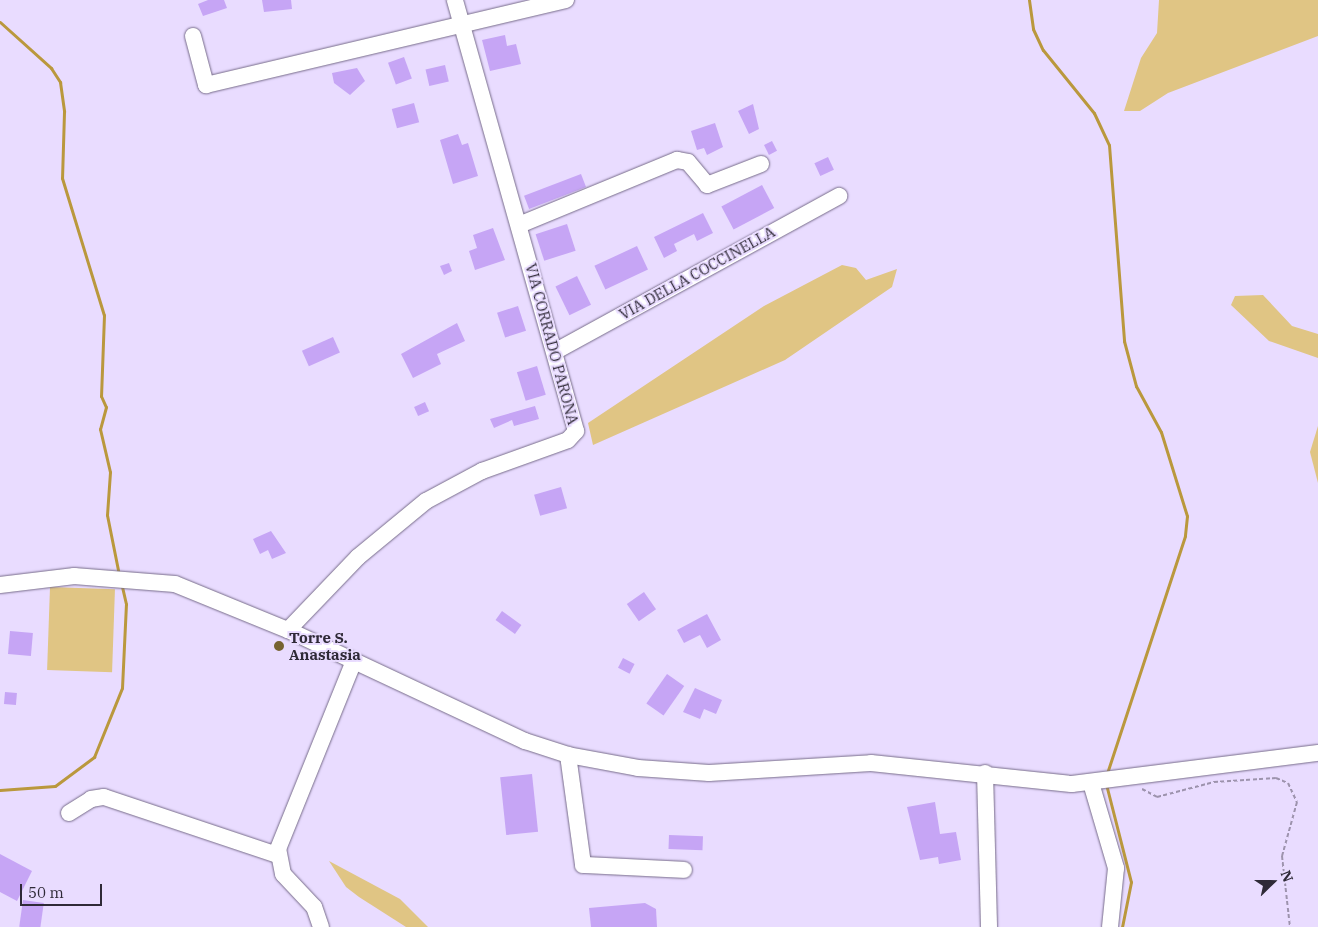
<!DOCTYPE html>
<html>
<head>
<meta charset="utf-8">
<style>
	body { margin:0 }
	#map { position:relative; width:1318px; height:927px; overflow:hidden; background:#e9dcff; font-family:"IBM Plex Serif",serif }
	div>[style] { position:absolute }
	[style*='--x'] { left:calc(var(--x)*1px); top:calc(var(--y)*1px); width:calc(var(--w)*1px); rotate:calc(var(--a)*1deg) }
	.green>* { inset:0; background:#e0c584; transform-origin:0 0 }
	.stream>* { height:3px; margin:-1.5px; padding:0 1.5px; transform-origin:1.5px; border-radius:1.5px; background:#ba983d }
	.building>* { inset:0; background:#c6a5f5; transform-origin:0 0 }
	.path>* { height:2px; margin-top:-1px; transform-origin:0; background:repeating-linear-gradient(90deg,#9d93ad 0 4px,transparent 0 6.5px) }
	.roads { filter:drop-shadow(0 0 1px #776c8a) drop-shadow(0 0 1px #776c8a) }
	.minor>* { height:16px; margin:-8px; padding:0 8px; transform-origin:8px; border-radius:8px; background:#fff }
	.dots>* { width:14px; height:14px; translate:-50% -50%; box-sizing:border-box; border:2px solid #e9dcff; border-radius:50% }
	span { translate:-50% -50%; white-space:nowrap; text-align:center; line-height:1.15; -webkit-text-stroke:4px #e9dcff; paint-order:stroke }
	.street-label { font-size:15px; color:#2f2a37 }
	.poi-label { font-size:15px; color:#2f2a37; font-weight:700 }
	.left { translate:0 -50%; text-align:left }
	.north { position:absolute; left:1248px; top:857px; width:50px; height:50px; -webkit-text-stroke:4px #e9dcff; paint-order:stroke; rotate:68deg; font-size:14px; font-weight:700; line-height:20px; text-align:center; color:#2f2a37 }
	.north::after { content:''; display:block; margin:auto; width:18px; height:22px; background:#2f2a37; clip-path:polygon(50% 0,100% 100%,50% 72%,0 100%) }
	.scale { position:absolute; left:20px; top:884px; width:82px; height:22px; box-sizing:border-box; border:2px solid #2f2a37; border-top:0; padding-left:6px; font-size:15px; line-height:18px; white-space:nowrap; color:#2f2a37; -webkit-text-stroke:4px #e9dcff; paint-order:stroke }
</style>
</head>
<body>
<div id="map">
	<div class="green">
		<div style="clip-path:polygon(1159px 0,1318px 0,1318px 36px,1168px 93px,1140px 111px,1124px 111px,1141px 58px,1157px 33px)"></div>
		<div style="clip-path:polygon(842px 265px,856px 268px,866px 280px,897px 269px,892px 287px,785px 360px,593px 445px,588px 423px,764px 306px)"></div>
		<div style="clip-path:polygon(1263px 295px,1292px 326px,1318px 334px,1318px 358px,1269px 341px,1231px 305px,1235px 296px)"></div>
		<div style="clip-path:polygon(1318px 426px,1318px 483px,1310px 452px)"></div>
		<div style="left:50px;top:587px;width:65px;height:83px;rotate:2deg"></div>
		<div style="clip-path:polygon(329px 861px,400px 899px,428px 927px,406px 927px,359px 897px,346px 887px)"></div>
	</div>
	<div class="stream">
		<div style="--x:1029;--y:0;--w:29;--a:82"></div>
		<div style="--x:1033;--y:29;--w:23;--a:65"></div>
		<div style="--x:1043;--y:50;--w:81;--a:51"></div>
		<div style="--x:1094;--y:113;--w:35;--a:65"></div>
		<div style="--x:1109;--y:145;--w:197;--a:85.6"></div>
		<div style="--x:1124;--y:341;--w:47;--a:75.1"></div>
		<div style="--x:1136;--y:386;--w:52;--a:61.5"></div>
		<div style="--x:1161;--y:432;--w:88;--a:72.8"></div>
		<div style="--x:1187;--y:516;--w:20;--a:96"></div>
		<div style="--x:1185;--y:536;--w:250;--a:108.2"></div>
		<div style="--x:0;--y:22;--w:69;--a:42"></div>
		<div style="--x:51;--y:68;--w:17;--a:57"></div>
		<div style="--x:60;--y:82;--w:30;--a:82"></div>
		<div style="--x:64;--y:112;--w:66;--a:91.7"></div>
		<div style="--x:62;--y:178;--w:143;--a:73"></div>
		<div style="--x:104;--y:315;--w:81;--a:92.1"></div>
		<div style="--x:101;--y:396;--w:12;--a:66"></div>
		<div style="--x:106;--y:407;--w:23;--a:105"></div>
		<div style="--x:100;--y:429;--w:44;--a:76.9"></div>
		<div style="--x:110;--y:472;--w:43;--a:94"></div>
		<div style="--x:107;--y:515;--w:61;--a:78.7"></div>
		<div style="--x:1106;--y:784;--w:101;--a:75.7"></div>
		<div style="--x:1131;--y:882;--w:46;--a:101.3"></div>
		<div style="--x:0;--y:790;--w:55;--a:-4.2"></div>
		<div style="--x:55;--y:786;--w:49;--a:-36.6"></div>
		<div style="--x:94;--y:757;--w:74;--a:-67.9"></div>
		<div style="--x:122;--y:688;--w:84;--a:-87.3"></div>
		<div style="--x:126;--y:604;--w:18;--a:-103"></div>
	</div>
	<div class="building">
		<div style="clip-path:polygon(208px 0,224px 0,227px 8px,203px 16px,198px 4px)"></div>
		<div style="clip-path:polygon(262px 0,291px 0,292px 9px,264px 12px)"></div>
		<div style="clip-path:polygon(505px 35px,507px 46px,516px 44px,521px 64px,490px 71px,482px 40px)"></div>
		<div style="left:404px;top:57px;width:23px;height:17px;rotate:70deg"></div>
		<div style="left:445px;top:65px;width:17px;height:20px;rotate:77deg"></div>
		<div style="clip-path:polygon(357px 68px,365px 81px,350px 95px,334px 83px,332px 73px)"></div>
		<div style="left:414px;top:103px;width:20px;height:23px;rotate:75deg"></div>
		<div style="clip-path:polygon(753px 104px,759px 129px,749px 134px,738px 111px)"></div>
		<div style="clip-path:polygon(715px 123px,723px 147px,707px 155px,704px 148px,697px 150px,691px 131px)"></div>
		<div style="clip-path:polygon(458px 134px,462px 145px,468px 143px,478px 176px,453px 184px,440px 140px)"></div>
		<div style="left:772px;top:141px;width:11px;height:9px;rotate:63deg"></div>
		<div style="left:828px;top:157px;width:14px;height:15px;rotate:65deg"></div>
		<div style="left:581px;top:174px;width:14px;height:61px;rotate:69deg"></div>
		<div style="left:762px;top:185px;width:26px;height:46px;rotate:62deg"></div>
		<div style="clip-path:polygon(703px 213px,713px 233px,697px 241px,694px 234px,674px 244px,677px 251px,664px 258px,654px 237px)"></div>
		<div style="left:567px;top:224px;width:28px;height:33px;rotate:72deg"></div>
		<div style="clip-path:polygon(493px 228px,505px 260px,475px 270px,469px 251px,477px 248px,473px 235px)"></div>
		<div style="left:637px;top:246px;width:26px;height:47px;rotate:65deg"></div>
		<div style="clip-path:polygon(449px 263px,452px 271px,444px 275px,440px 266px)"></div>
		<div style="left:577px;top:276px;width:32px;height:24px;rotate:64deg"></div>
		<div style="left:518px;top:306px;width:26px;height:22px;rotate:72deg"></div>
		<div style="clip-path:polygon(457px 323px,465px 341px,437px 354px,441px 364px,413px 378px,401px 354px)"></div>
		<div style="left:333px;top:337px;width:17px;height:34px;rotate:66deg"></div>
		<div style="left:537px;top:366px;width:30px;height:21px;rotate:73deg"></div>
		<div style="left:425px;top:402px;width:10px;height:12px;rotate:66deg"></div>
		<div style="clip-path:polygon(535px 406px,539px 419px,514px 426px,512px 420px,494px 428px,490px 419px)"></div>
		<div style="left:561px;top:487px;width:22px;height:28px;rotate:74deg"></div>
		<div style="clip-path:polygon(271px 531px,286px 553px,272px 559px,268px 550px,260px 554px,253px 539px)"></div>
		<div style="left:644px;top:592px;width:21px;height:21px;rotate:55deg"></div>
		<div style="left:502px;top:611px;width:24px;height:11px;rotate:36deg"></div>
		<div style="clip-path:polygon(707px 614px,721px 640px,707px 648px,700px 635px,684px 643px,677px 630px)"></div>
		<div style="left:10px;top:631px;width:23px;height:23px;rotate:5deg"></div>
		<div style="left:623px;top:658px;width:13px;height:11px;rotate:27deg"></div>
		<div style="left:667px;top:674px;width:21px;height:36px;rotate:35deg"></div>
		<div style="clip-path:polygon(695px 688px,722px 700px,716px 714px,704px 709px,700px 719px,683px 712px)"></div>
		<div style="left:5px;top:692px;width:12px;height:12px;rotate:5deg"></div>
		<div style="left:532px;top:774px;width:58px;height:32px;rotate:84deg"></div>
		<div style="clip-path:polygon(935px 802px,940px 834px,956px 832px,961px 860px,939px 864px,938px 857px,920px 860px,907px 807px)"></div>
		<div style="left:669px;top:835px;width:34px;height:14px;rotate:2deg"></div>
		<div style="clip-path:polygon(0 854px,32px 871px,17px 901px,0 892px)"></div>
		<div style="left:23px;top:900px;width:21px;height:27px;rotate:8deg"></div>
		<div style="clip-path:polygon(645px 903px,656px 909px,657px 927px,591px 927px,589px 908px)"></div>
	</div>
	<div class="path">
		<div style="--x:1142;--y:789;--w:17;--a:28"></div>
		<div style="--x:1157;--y:797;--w:59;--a:-14.7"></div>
		<div style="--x:1214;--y:782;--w:62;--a:-3.7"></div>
		<div style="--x:1276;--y:778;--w:13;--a:23"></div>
		<div style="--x:1288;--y:783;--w:21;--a:65"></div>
		<div style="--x:1297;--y:802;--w:56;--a:105.5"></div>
		<div style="--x:1282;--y:856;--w:71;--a:83.6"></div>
	</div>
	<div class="roads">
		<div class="minor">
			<div style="--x:193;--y:36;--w:51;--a:75.1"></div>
			<div style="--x:206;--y:85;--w:370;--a:-13.3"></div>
			<div style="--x:519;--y:225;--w:171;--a:-22.4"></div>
			<div style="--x:677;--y:160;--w:11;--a:10"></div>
			<div style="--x:688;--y:162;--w:30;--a:50"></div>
			<div style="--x:707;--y:185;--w:58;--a:-21.3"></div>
			<div style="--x:556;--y:351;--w:323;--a:-28.7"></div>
			<div style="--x:0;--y:585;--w:75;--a:-6.9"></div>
			<div style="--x:74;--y:576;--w:101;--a:4.5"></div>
			<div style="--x:175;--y:584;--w:122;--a:22.2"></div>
			<div style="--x:288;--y:630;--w:262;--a:25.1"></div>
			<div style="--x:525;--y:741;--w:45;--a:18"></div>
			<div style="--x:568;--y:755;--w:71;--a:10.5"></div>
			<div style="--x:638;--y:768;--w:71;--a:4"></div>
			<div style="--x:709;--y:773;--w:162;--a:-3.5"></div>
			<div style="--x:871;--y:763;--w:202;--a:6"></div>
			<div style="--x:1072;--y:784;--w:248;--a:-7.2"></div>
			<div style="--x:288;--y:630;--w:101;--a:-46.2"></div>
			<div style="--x:358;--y:557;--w:88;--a:-39.5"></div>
			<div style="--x:426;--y:501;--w:64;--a:-28.2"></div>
			<div style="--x:482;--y:471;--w:91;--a:-19.8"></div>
			<div style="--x:568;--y:440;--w:12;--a:-48"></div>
			<div style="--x:576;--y:431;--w:448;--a:-105.7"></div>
			<div style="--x:568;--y:755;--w:111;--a:82.2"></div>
			<div style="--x:583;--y:865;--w:101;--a:2.8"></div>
			<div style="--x:985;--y:773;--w:154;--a:88.5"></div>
			<div style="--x:1091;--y:783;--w:89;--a:73.6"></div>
			<div style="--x:1116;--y:868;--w:59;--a:95.8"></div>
			<div style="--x:69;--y:813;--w:26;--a:-32"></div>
			<div style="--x:91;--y:799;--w:13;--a:-9"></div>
			<div style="--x:104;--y:797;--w:182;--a:18.5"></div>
			<div style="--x:321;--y:927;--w:21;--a:-109"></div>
			<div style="--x:314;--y:907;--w:45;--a:-133.2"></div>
			<div style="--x:283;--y:874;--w:25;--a:-101"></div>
			<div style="--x:278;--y:849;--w:203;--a:-68"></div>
		</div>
	</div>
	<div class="dots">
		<div style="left:279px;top:646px;background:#766231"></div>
	</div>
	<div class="street-label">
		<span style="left:697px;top:273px;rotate:-29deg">VIA DELLA COCCINELLA</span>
		<span style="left:552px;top:344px;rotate:75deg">VIA CORRADO PARONA</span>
	</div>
	<div class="poi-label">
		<span class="left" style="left:289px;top:646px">Torre S.<br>Anastasia</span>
	</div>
	<div class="north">N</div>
	<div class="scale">50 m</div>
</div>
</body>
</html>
